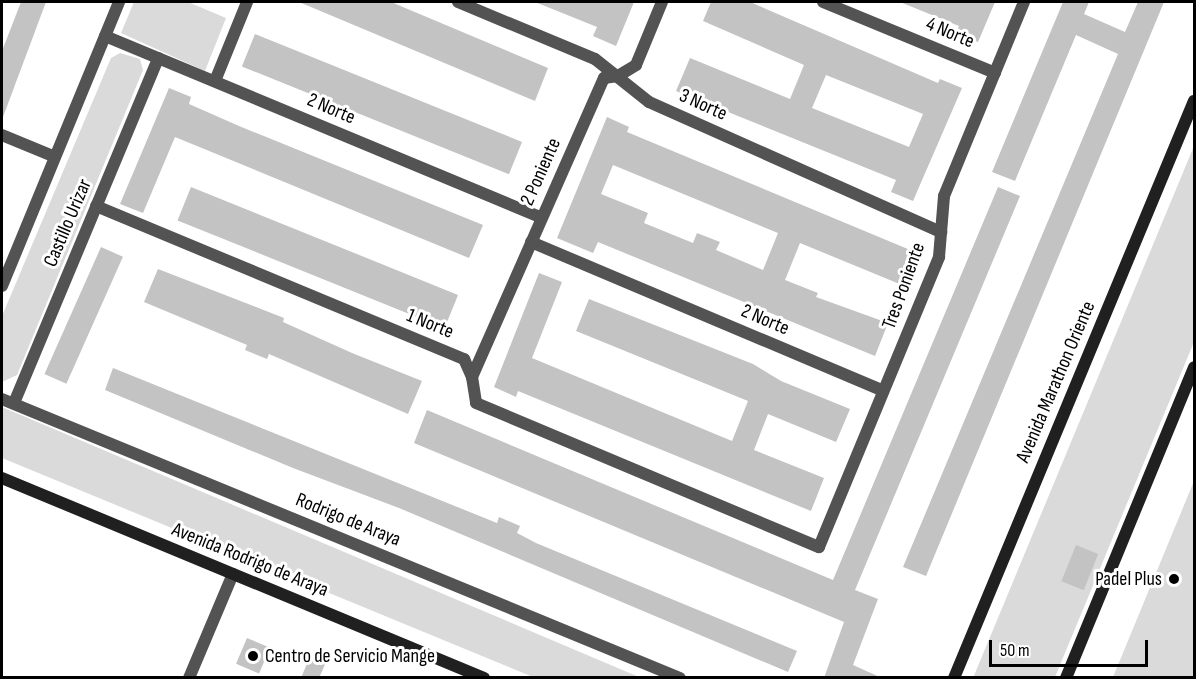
<!DOCTYPE html>
<html>
<head>
<meta charset="utf-8">
<style>
	body { margin:0 }
	#map { position:relative; width:1196px; height:679px; overflow:hidden; background:#fff; font-family:"Sofia Sans Condensed",sans-serif }
	div>[style] { position:absolute }
	[style*='--x'] { left:calc(var(--x)*1px); top:calc(var(--y)*1px); width:calc(var(--w)*1px); rotate:calc(var(--a)*1deg) }
	.green>* { inset:0; background:#dadada }
	.building>* { inset:0; background:#c3c3c3; transform-origin:0 0 }
	.minor>* { height:12px; margin:-6px; padding:0 6px; transform-origin:6px; border-radius:6px; background:#535353 }
	.secondary>* { height:12px; margin:-6px; padding:0 6px; transform-origin:6px; border-radius:6px; background:#202020 }
	.dots>* { width:16px; height:16px; translate:-50% -50%; box-sizing:border-box; border:3px solid #fff; border-radius:50% }
	span { translate:-50% -50%; white-space:nowrap; text-align:center; line-height:1.15; -webkit-text-stroke:6px #fff; paint-order:stroke }
	.street-label { font-size:20px; color:#000 }
	.poi-label { font-size:20px; color:#000 }
	.right { translate:-100% -50%; text-align:right }
	.left { translate:0 -50%; text-align:left }
	.frame { position:absolute; inset:0; border:3px solid #000; pointer-events:none }
	.scale { position:absolute; left:989px; top:640px; width:159px; height:27px; box-sizing:border-box; border:3px solid #000; border-top:0; padding-left:8px; font-size:18px; line-height:21px; white-space:nowrap; color:#000; -webkit-text-stroke:4px #fff; paint-order:stroke }
</style>
</head>
<body>
<div id="map">
	<div class="green">
		<div style="clip-path:polygon(134px 2px,188px 2px,226px 18px,205px 71px,121px 33px)"></div>
		<div style="clip-path:polygon(120px 53px,140px 59px,143px 70px,17px 375px,2px 382px,2px 316px,111px 58px)"></div>
		<div style="clip-path:polygon(1194px 146px,1194px 342px,1055px 677px,973px 678px)"></div>
		<div style="clip-path:polygon(2px 407px,639px 677px,533px 677px,2px 458px)"></div>
		<div style="clip-path:polygon(1194px 481px,1194px 677px,1113px 677px)"></div>
	</div>
	<div class="building">
		<div style="clip-path:polygon(21px 2px,46px 2px,3px 117px,2px 51px)"></div>
		<div style="clip-path:polygon(299px 2px,391px 2px,548px 68px,535px 101px)"></div>
		<div style="clip-path:polygon(535px 2px,634px 2px,616px 46px,593px 36px,597px 27px)"></div>
		<div style="clip-path:polygon(evenodd,711px 2px,750px 2px,938px 83px,940px 79px,962px 88px,913px 201px,891px 192px,896px 180px,676px 91px,690px 58px,790px 99px,804px 65px,703px 21px,711px 2px,826px 75px,923px 114px,909px 147px,812px 108px,826px 75px)"></div>
		<div style="clip-path:polygon(900px 2px,995px 2px,978px 42px,956px 33px,959px 26px)"></div>
		<div style="clip-path:polygon(1063px 2px,1089px 2px,1084px 14px,1125px 32px,1138px 2px,1164px 2px,926px 576px,903px 567px,1118px 54px,1076px 35px,1015px 181px,992px 172px)"></div>
		<div style="left:255px;top:34px;width:288px;height:35px;rotate:22deg"></div>
		<div style="clip-path:polygon(169px 88px,191px 97px,189px 104px,239px 126px,483px 225px,469px 258px,175px 137px,143px 213px,120px 204px)"></div>
		<div style="clip-path:polygon(evenodd,607px 117px,629px 127px,627px 132px,915px 252px,902px 285px,800px 243px,785px 280px,818px 293px,816px 297px,888px 323px,875px 356px,598px 242px,593px 253px,557px 238px,607px 117px,613px 165px,778px 233px,763px 270px,716px 250px,720px 242px,697px 233px,693px 243px,644px 223px,648px 213px,601px 194px,613px 165px)"></div>
		<div style="left:191px;top:187px;width:288px;height:36px;rotate:22deg"></div>
		<div style="clip-path:polygon(998px 187px,1020px 196px,855px 590px,878px 599px,853px 665px,882px 678px,824px 678px,844px 622px,414px 443px,427px 410px,833px 580px)"></div>
		<div style="left:101px;top:247px;width:24px;height:139px;rotate:24deg"></div>
		<div style="clip-path:polygon(158px 269px,284px 318px,283px 322px,352px 353px,422px 381px,408px 414px,269px 354px,267px 359px,245px 350px,247px 345px,144px 302px)"></div>
		<div style="clip-path:polygon(539px 273px,562px 282px,532px 358px,732px 441px,748px 401px,576px 331px,589px 299px,753px 364px,781px 381px,850px 409px,836px 442px,768px 414px,754px 450px,824px 478px,811px 511px,518px 391px,516px 397px,494px 387px)"></div>
		<div style="clip-path:polygon(113px 368px,497px 523px,499px 517px,520px 526px,517px 533px,536px 543px,797px 651px,788px 672px,399px 508px,293px 468px,105px 390px)"></div>
		<div style="left:1076px;top:545px;width:24px;height:39px;rotate:22deg"></div>
		<div style="left:247px;top:638px;width:25px;height:28px;rotate:23deg"></div>
		<div style="clip-path:polygon(311px 654px,327px 660px,319px 678px,301px 678px)"></div>
	</div>
	<div class="minor">
		<div style="--x:458;--y:2;--w:148;--a:22.6"></div>
		<div style="--x:595;--y:59;--w:69;--a:38.5"></div>
		<div style="--x:649;--y:102;--w:320;--a:24"></div>
		<div style="--x:823;--y:2;--w:186;--a:22.4"></div>
		<div style="--x:105;--y:36;--w:473;--a:22.6"></div>
		<div style="--x:215;--y:81;--w:85;--a:-67.9"></div>
		<div style="--x:2;--y:135;--w:57;--a:22.5"></div>
		<div style="--x:96;--y:206;--w:399;--a:22.6"></div>
		<div style="--x:464;--y:359;--w:20;--a:66"></div>
		<div style="--x:472;--y:377;--w:26;--a:81"></div>
		<div style="--x:476;--y:403;--w:372;--a:22.8"></div>
		<div style="--x:819;--y:547;--w:314;--a:-67.5"></div>
		<div style="--x:939;--y:257;--w:61;--a:-85.3"></div>
		<div style="--x:944;--y:196;--w:210;--a:-67.6"></div>
		<div style="--x:531;--y:242;--w:382;--a:22.9"></div>
		<div style="--x:2;--y:286;--w:307;--a:-67.6"></div>
		<div style="--x:472;--y:377;--w:327;--a:-66.2"></div>
		<div style="--x:604;--y:78;--w:14;--a:-8"></div>
		<div style="--x:618;--y:76;--w:21;--a:-31"></div>
		<div style="--x:636;--y:65;--w:68;--a:-67.6"></div>
		<div style="--x:2;--y:399;--w:733;--a:22.37"></div>
		<div style="--x:14;--y:403;--w:374;--a:-67.3"></div>
		<div style="--x:189;--y:678;--w:113;--a:-67.1"></div>
	</div>
	<div class="secondary">
		<div style="--x:2;--y:478;--w:522;--a:22.54"></div>
		<div style="--x:954;--y:678;--w:625;--a:-67.42"></div>
		<div style="--x:1066;--y:678;--w:336;--a:-67.6"></div>
	</div>
	<div class="dots">
		<div style="left:1174px;top:579px;background:#000"></div>
		<div style="left:253px;top:656px;background:#000"></div>
	</div>
	<div class="street-label">
		<span style="left:950px;top:33px;rotate:23deg">4 Norte</span>
		<span style="left:703px;top:105px;rotate:24deg">3 Norte</span>
		<span style="left:331px;top:109px;rotate:23deg">2 Norte</span>
		<span style="left:541px;top:172px;rotate:-66deg">2 Poniente</span>
		<span style="left:68px;top:223px;rotate:-67deg">Castillo Urizar</span>
		<span style="left:904px;top:286px;rotate:-70deg">Tres Poniente</span>
		<span style="left:765px;top:320px;rotate:23deg">2 Norte</span>
		<span style="left:430px;top:324px;rotate:22deg">1 Norte</span>
		<span style="left:1056px;top:382px;rotate:-67deg">Avenida Marathon Oriente</span>
		<span style="left:348px;top:520px;rotate:22deg">Rodrigo de Araya</span>
		<span style="left:250px;top:560px;rotate:22deg">Avenida Rodrigo de Araya</span>
	</div>
	<div class="poi-label">
		<span class="right" style="left:1162px;top:579px">Padel Plus</span>
		<span class="left" style="left:265px;top:656px">Centro de Servicio Mange</span>
	</div>
	<div class="frame"></div>
	<div class="scale">50 m</div>
</div>
</body>
</html>
